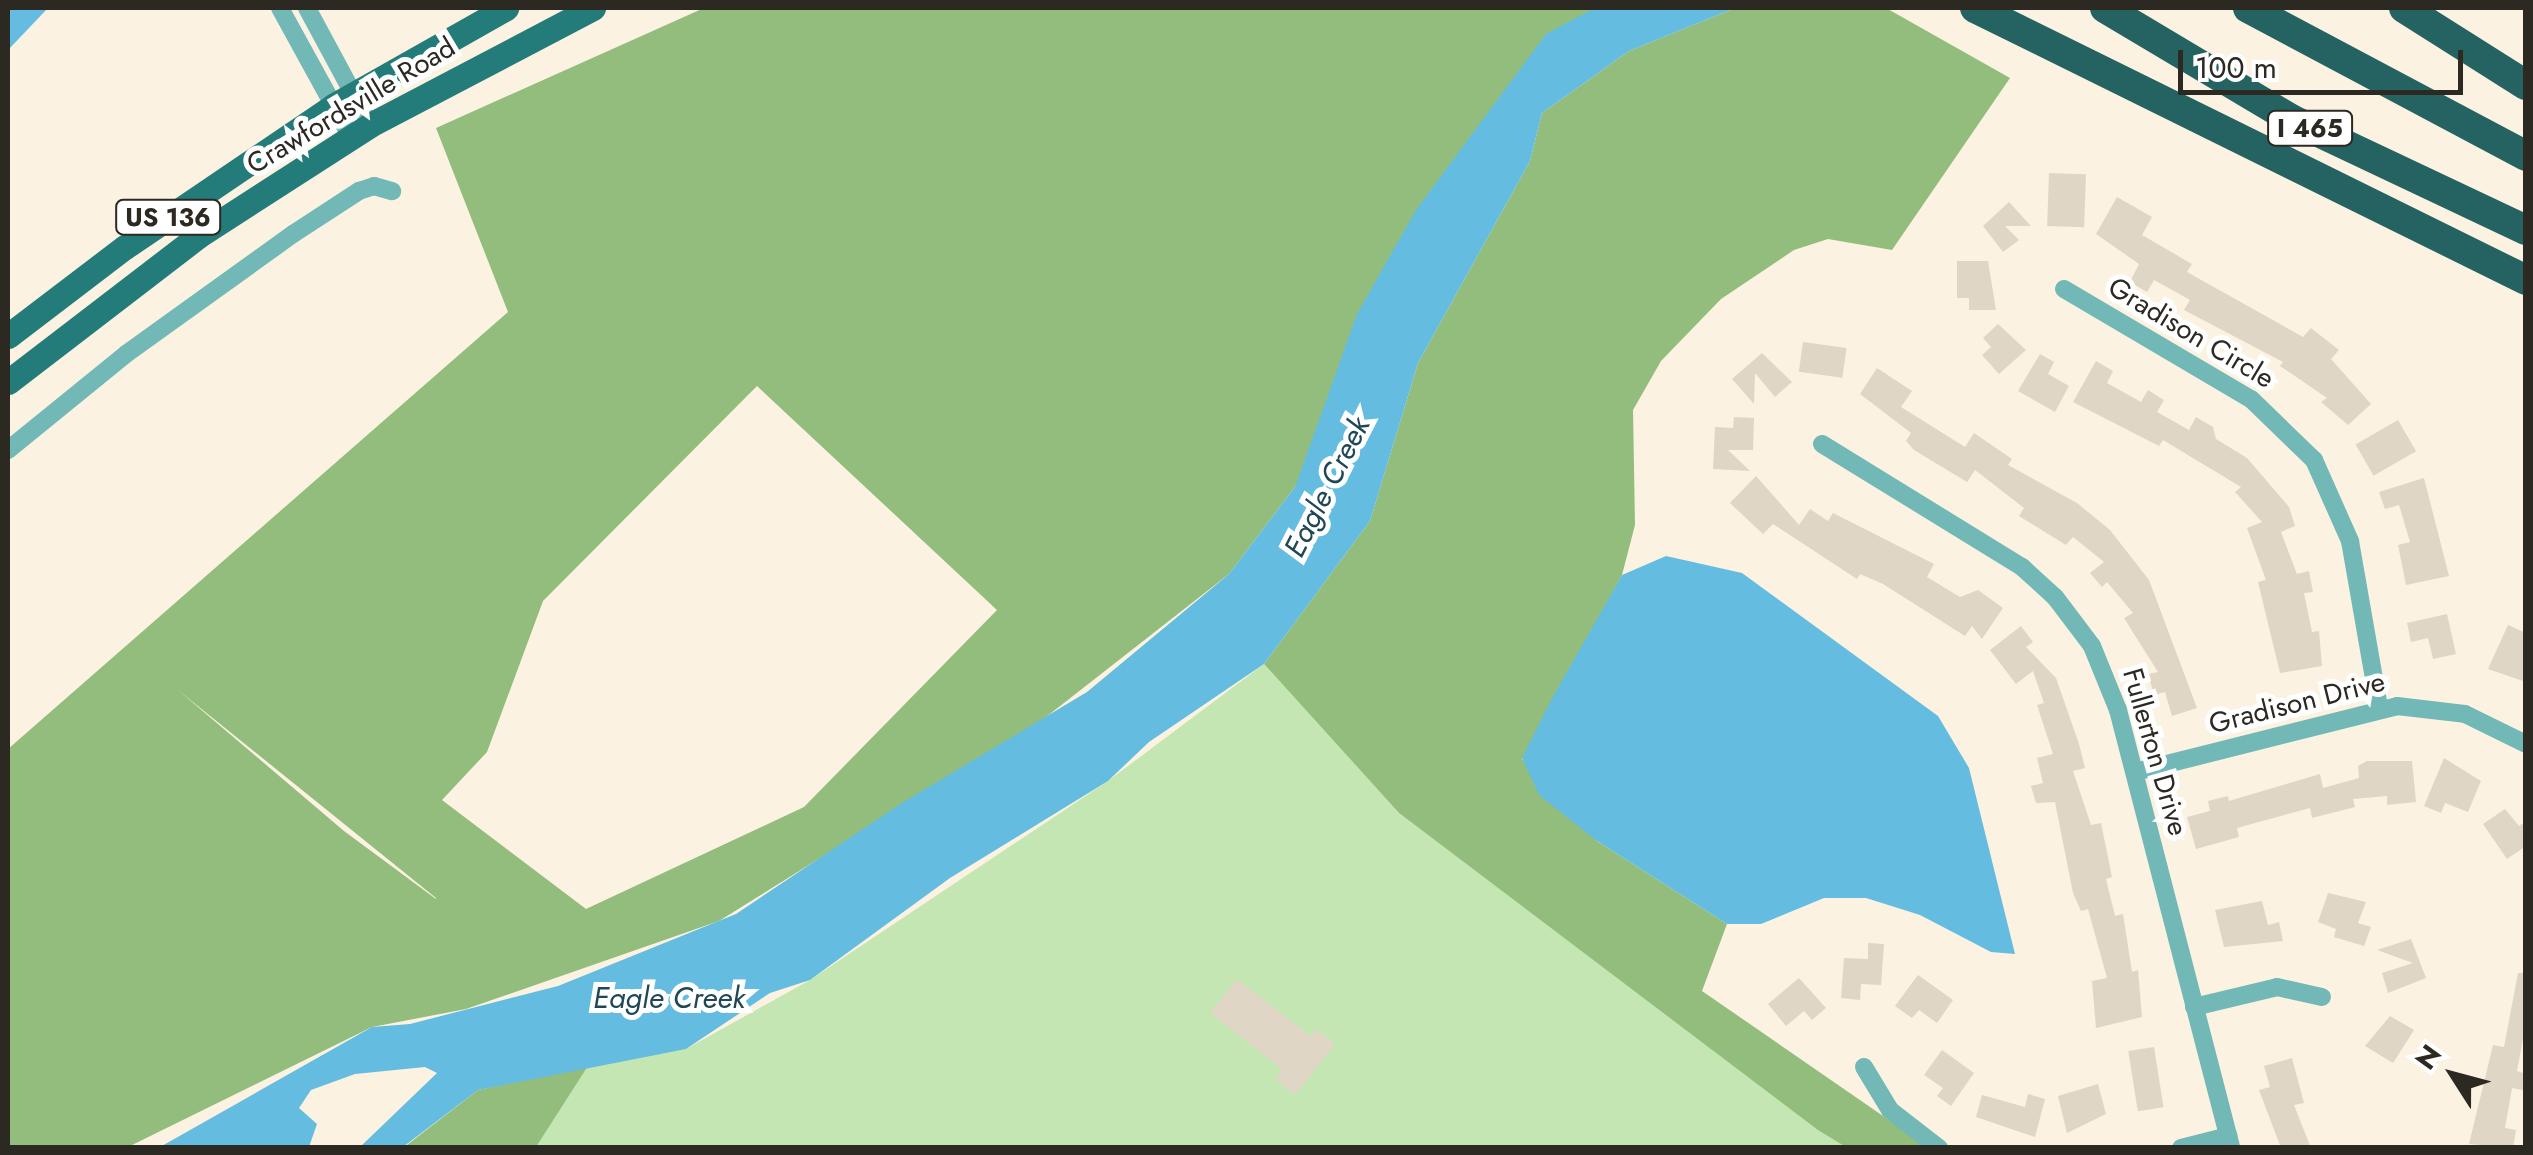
<!DOCTYPE html>
<html>
<head>
<meta charset="utf-8">
<style>
	body { margin:0 }
	#map { position:relative; width:2533px; height:1155px; overflow:hidden; background:#fbf2e1; font-family:Jost,sans-serif }
	div>[style] { position:absolute }
	[style*='--x'] { left:calc(var(--x)*1px); top:calc(var(--y)*1px); width:calc(var(--w)*1px); rotate:calc(var(--a)*1deg) }
	.green>* { inset:0; background:#c4e6b2 }
	.forest>* { inset:0; background:#93bd7d }
	.water>* { inset:0; background:#64bde0 }
	.building>* { inset:0; background:#dfd6c6; transform-origin:0 0 }
	.street>* { height:18px; margin:-9px; padding:0 9px; transform-origin:9px; border-radius:9px; background:#71b8b6 }
	.primary>* { height:25px; margin:-12.5px; padding:0 12.5px; transform-origin:12.5px; border-radius:12.5px; background:#237c7a }
	.highway>* { height:30px; margin:-15px; padding:0 15px; transform-origin:15px; border-radius:15px; background:#246361 }
	span { translate:-50% -50%; white-space:nowrap; text-align:center; line-height:1.15; -webkit-text-stroke:10px #fff; paint-order:stroke }
	.shield-label span { padding:2px 8px; background:#fff; border:2px solid; border-radius:8px; -webkit-text-stroke-width:0 }
	.shield-label { font-size:25px; color:#2c2822; font-weight:700 }
	.street-label { font-size:28px; color:#2c2822 }
	.water-label { font-size:30px; color:#1f4756; font-style:italic }
	.frame { position:absolute; inset:0; border:10px solid #2c2822; pointer-events:none }
	.north { position:absolute; left:2403px; top:1025px; width:100px; height:100px; -webkit-text-stroke:8px #fff; paint-order:stroke; rotate:306deg; font-size:28px; font-weight:700; line-height:40px; text-align:center; color:#2c2822 }
	.north::after { content:''; display:block; margin:auto; width:35px; height:45px; background:#2c2822; clip-path:polygon(50% 0,100% 100%,50% 72%,0 100%) }
	.scale { position:absolute; left:2178px; top:50px; width:285px; height:45px; box-sizing:border-box; border:5px solid #2c2822; border-top:0; padding-left:12px; font-size:30px; line-height:35px; white-space:nowrap; color:#2c2822; -webkit-text-stroke:8px #fff; paint-order:stroke }
</style>
</head>
<body>
<div id="map">
	<div class="green">
		<div style="clip-path:polygon(1264px 664px,1399px 813px,1846px 1147px,535px 1148px,588px 1066px,686px 1049px,810px 980px,1108px 781px)"></div>
	</div>
	<div class="forest">
		<div style="clip-path:polygon(evenodd,704px 8px,1598px 8px,1295px 487px,1229px 574px,1046px 717px,719px 921px,466px 1009px,372px 1027px,128px 1147px,8px 1147px,8px 749px,508px 312px,436px 128px,704px 8px,757px 386px,997px 610px,804px 807px,586px 909px,442px 800px,487px 752px,543px 601px,757px 386px,704px 8px,178px 690px,436px 898px,436px 899px,344px 831px,178px 690px)"></div>
		<div style="clip-path:polygon(1735px 8px,1886px 8px,2010px 78px,1892px 250px,1828px 239px,1794px 250px,1721px 299px,1661px 361px,1633px 410px,1635px 525px,1622px 575px,1522px 759px,1597px 841px,1727px 924px,1702px 991px,1928px 1147px,1846px 1147px,1818px 1130px,1399px 813px,1264px 664px,1370px 521px,1418px 363px,1530px 161px,1542px 113px,1629px 51px)"></div>
		<div style="clip-path:polygon(588px 1066px,536px 1147px,403px 1148px,478px 1090px)"></div>
	</div>
	<div class="water">
		<div style="clip-path:polygon(8px 8px,48px 8px,8px 50px)"></div>
		<div style="clip-path:polygon(1595px 8px,1735px 8px,1629px 51px,1542px 113px,1530px 161px,1418px 363px,1370px 521px,1264px 664px,1149px 742px,1108px 781px,950px 878px,810px 980px,770px 993px,686px 1049px,478px 1090px,403px 1147px,360px 1147px,437px 1073px,425px 1067px,355px 1074px,311px 1090px,299px 1108px,317px 1124px,309px 1147px,160px 1147px,372px 1027px,410px 1024px,558px 986px,736px 914px,902px 803px,1087px 692px,1229px 574px,1295px 487px,1357px 314px,1416px 210px,1546px 34px)"></div>
		<div style="clip-path:polygon(1666px 556px,1742px 573px,1938px 716px,1969px 768px,2015px 954px,1991px 952px,1920px 915px,1866px 898px,1824px 898px,1761px 924px,1727px 924px,1597px 841px,1539px 795px,1522px 758px,1550px 702px,1622px 575px)"></div>
	</div>
	<div class="building">
		<div style="left:2049px;top:173px;width:37px;height:53px;rotate:2deg"></div>
		<div style="clip-path:polygon(2117px 197px,2152px 217px,2142px 235px,2192px 264px,2187px 272px,2303px 337px,2311px 328px,2339px 350px,2331px 359px,2371px 404px,2348px 425px,2321px 402px,2327px 398px,2280px 366px,2283px 362px,2184px 310px,2190px 300px,2154px 280px,2147px 292px,2130px 282px,2139px 264px,2096px 234px)"></div>
		<div style="clip-path:polygon(2009px 202px,2031px 226px,2005px 226px,2019px 240px,2003px 252px,1983px 226px)"></div>
		<div style="clip-path:polygon(1957px 261px,1988px 261px,1996px 310px,1969px 310px,1969px 298px,1957px 298px)"></div>
		<div style="clip-path:polygon(1998px 324px,2026px 350px,1999px 374px,1982px 355px,1991px 347px,1983px 338px)"></div>
		<div style="left:1803px;top:342px;width:44px;height:30px;rotate:8deg"></div>
		<div style="clip-path:polygon(1762px 353px,1792px 382px,1775px 397px,1755px 373px,1754px 404px,1732px 379px)"></div>
		<div style="clip-path:polygon(2040px 354px,2054px 362px,2048px 374px,2069px 386px,2055px 412px,2018px 391px)"></div>
		<div style="clip-path:polygon(2096px 361px,2113px 371px,2107px 383px,2141px 402px,2148px 390px,2164px 400px,2157px 412px,2189px 430px,2196px 417px,2213px 427px,2216px 439px,2247px 458px,2289px 507px,2295px 526px,2281px 532px,2297px 574px,2309px 571px,2313px 592px,2304px 593px,2312px 632px,2319px 631px,2322px 666px,2280px 673px,2258px 582px,2266px 580px,2247px 528px,2262px 522px,2235px 492px,2241px 487px,2163px 440px,2159px 446px,2073px 402px)"></div>
		<div style="clip-path:polygon(1877px 368px,1912px 391px,1901px 407px,1965px 447px,1974px 433px,2012px 459px,2008px 465px,2077px 503px,2110px 530px,2149px 580px,2197px 708px,2172px 716px,2165px 692px,2154px 695px,2148px 674px,2158px 672px,2124px 618px,2133px 613px,2107px 582px,2102px 587px,2090px 573px,2104px 562px,2073px 537px,2066px 545px,2019px 516px,2024px 508px,1975px 470px,1967px 482px,1914px 450px,1906px 441px,1911px 433px,1860px 394px)"></div>
		<div style="clip-path:polygon(1734px 417px,1754px 418px,1753px 450px,1728px 450px,1750px 471px,1713px 469px,1715px 427px,1733px 428px)"></div>
		<div style="left:2398px;top:420px;width:36px;height:49px;rotate:60deg"></div>
		<div style="clip-path:polygon(1756px 476px,1799px 525px,1810px 509px,1828px 521px,1833px 513px,1934px 564px,1927px 577px,1960px 597px,1978px 590px,2003px 608px,1982px 639px,1972px 626px,1965px 636px,1883px 584px,1860px 574px,1857px 579px,1773px 524px,1763px 534px,1730px 503px)"></div>
		<div style="clip-path:polygon(2424px 478px,2449px 576px,2406px 585px,2398px 545px,2410px 542px,2399px 505px,2385px 509px,2379px 492px)"></div>
		<div style="clip-path:polygon(2447px 614px,2456px 654px,2433px 659px,2428px 638px,2411px 642px,2407px 623px)"></div>
		<div style="clip-path:polygon(2508px 625px,2526px 633px,2526px 682px,2488px 669px)"></div>
		<div style="clip-path:polygon(2021px 626px,2033px 642px,2026px 647px,2056px 678px,2079px 744px,2085px 768px,2073px 771px,2091px 825px,2101px 823px,2112px 877px,2106px 879px,2115px 916px,2123px 914px,2132px 972px,2138px 970px,2142px 1017px,2096px 1028px,2092px 981px,2107px 978px,2088px 909px,2081px 911px,2073px 893px,2055px 802px,2036px 803px,2031px 786px,2043px 783px,2037px 758px,2053px 754px,2037px 705px,2044px 703px,2033px 671px,2016px 684px,1990px 650px)"></div>
		<div style="clip-path:polygon(2444px 758px,2481px 781px,2468px 812px,2445px 803px,2441px 813px,2424px 806px)"></div>
		<div style="clip-path:polygon(2367px 761px,2412px 761px,2416px 802px,2387px 805px,2387px 796px,2353px 799px,2355px 807px,2312px 818px,2310px 808px,2237px 828px,2239px 837px,2196px 849px,2187px 817px,2210px 811px,2208px 801px,2228px 796px,2229px 801px,2320px 774px,2323px 788px,2359px 778px,2358px 766px)"></div>
		<div style="clip-path:polygon(2505px 809px,2519px 826px,2526px 821px,2526px 846px,2507px 859px,2483px 824px)"></div>
		<div style="clip-path:polygon(2328px 893px,2366px 902px,2358px 923px,2371px 927px,2364px 946px,2334px 937px,2336px 929px,2318px 922px)"></div>
		<div style="clip-path:polygon(2262px 901px,2268px 925px,2279px 922px,2283px 941px,2224px 947px,2215px 910px)"></div>
		<div style="clip-path:polygon(2411px 939px,2426px 978px,2388px 993px,2382px 973px,2413px 963px,2377px 950px)"></div>
		<div style="clip-path:polygon(1868px 943px,1884px 944px,1881px 985px,1861px 984px,1860px 1000px,1841px 998px,1844px 958px,1868px 959px)"></div>
		<div style="clip-path:polygon(2518px 973px,2526px 973px,2526px 1022px,2517px 1071px,2526px 1074px,2523px 1090px,2512px 1088px,2505px 1128px,2516px 1130px,2513px 1148px,2469px 1144px,2493px 1045px,2504px 1047px)"></div>
		<div style="clip-path:polygon(1918px 975px,1953px 1000px,1937px 1023px,1919px 1010px,1912px 1018px,1895px 1006px)"></div>
		<div style="clip-path:polygon(1799px 978px,1826px 1008px,1812px 1020px,1804px 1011px,1786px 1026px,1768px 1004px)"></div>
		<div style="clip-path:polygon(1237px 979px,1311px 1036px,1316px 1029px,1335px 1044px,1295px 1095px,1275px 1079px,1282px 1069px,1210px 1013px)"></div>
		<div style="clip-path:polygon(2390px 1016px,2414px 1030px,2393px 1063px,2365px 1046px)"></div>
		<div style="left:2154px;top:1047px;width:61px;height:26px;rotate:81deg"></div>
		<div style="clip-path:polygon(1942px 1050px,1974px 1073px,1951px 1106px,1937px 1096px,1943px 1088px,1924px 1075px)"></div>
		<div style="clip-path:polygon(2292px 1058px,2304px 1103px,2294px 1105px,2311px 1148px,2281px 1148px,2259px 1090px,2270px 1087px,2264px 1066px)"></div>
		<div style="clip-path:polygon(2098px 1084px,2106px 1114px,2067px 1133px,2058px 1096px)"></div>
		<div style="clip-path:polygon(2028px 1094px,2045px 1099px,2035px 1137px,1976px 1117px,1982px 1095px,2025px 1107px)"></div>
	</div>
	<div class="street">
		<div style="--x:280;--y:8;--w:147;--a:61.2"></div>
		<div style="--x:307;--y:8;--w:133;--a:61.7"></div>
		<div style="--x:2064;--y:289;--w:217;--a:30.5"></div>
		<div style="--x:2251;--y:399;--w:88;--a:44.1"></div>
		<div style="--x:2314;--y:460;--w:89;--a:66"></div>
		<div style="--x:2350;--y:541;--w:169;--a:80.1"></div>
		<div style="--x:1822;--y:444;--w:235;--a:31.6"></div>
		<div style="--x:2022;--y:567;--w:45;--a:42.3"></div>
		<div style="--x:2055;--y:597;--w:61;--a:52.9"></div>
		<div style="--x:2092;--y:646;--w:69;--a:67.9"></div>
		<div style="--x:2118;--y:710;--w:452;--a:75.5"></div>
		<div style="--x:8;--y:450;--w:152;--a:-39.1"></div>
		<div style="--x:126;--y:354;--w:206;--a:-35.7"></div>
		<div style="--x:293;--y:234;--w:79;--a:-33.1"></div>
		<div style="--x:359;--y:191;--w:16;--a:-18"></div>
		<div style="--x:374;--y:186;--w:19;--a:16"></div>
		<div style="--x:2135;--y:772;--w:270;--a:-14.1"></div>
		<div style="--x:2397;--y:706;--w:68;--a:6.7"></div>
		<div style="--x:2465;--y:714;--w:68;--a:26.2"></div>
		<div style="--x:2194;--y:1007;--w:85;--a:-13.5"></div>
		<div style="--x:2277;--y:987;--w:46;--a:12.5"></div>
		<div style="--x:1864;--y:1067;--w:50;--a:58.8"></div>
		<div style="--x:1890;--y:1110;--w:62;--a:37.8"></div>
		<div style="--x:2181;--y:1148;--w:49;--a:-14.3"></div>
	</div>
	<div class="primary">
		<div style="--x:8;--y:336;--w:147;--a:-37.3"></div>
		<div style="--x:125;--y:247;--w:251;--a:-34.1"></div>
		<div style="--x:333;--y:106;--w:199;--a:-29.5"></div>
		<div style="--x:8;--y:382;--w:240;--a:-37.5"></div>
		<div style="--x:198;--y:236;--w:205;--a:-32.8"></div>
		<div style="--x:370;--y:125;--w:252;--a:-27.7"></div>
	</div>
	<div class="highway">
		<div style="--x:1975;--y:8;--w:614;--a:26.27"></div>
		<div style="--x:2105;--y:8;--w:217;--a:30.8"></div>
		<div style="--x:2291;--y:119;--w:260;--a:25.3"></div>
		<div style="--x:2248;--y:8;--w:315;--a:28"></div>
		<div style="--x:2404;--y:8;--w:144;--a:32.3"></div>
	</div>
	<div class="shield-label">
		<span style="left:2310px;top:128px">I 465</span>
		<span style="left:168px;top:217px">US 136</span>
	</div>
	<div class="street-label">
		<span style="left:351px;top:106px;rotate:-31deg">Crawfordsville Road</span>
		<span style="left:2191px;top:333px;rotate:31deg">Gradison Circle</span>
		<span style="left:2297px;top:703px;rotate:-14deg">Gradison Drive</span>
		<span style="left:2155px;top:752px;rotate:74deg">Fullerton Drive</span>
	</div>
	<div class="water-label">
		<span style="left:1327px;top:487px;rotate:-63deg">Eagle Creek</span>
		<span style="left:669px;top:998px">Eagle Creek</span>
	</div>
	<div class="frame"></div>
	<div class="north">N</div>
	<div class="scale">100 m</div>
</div>
</body>
</html>
